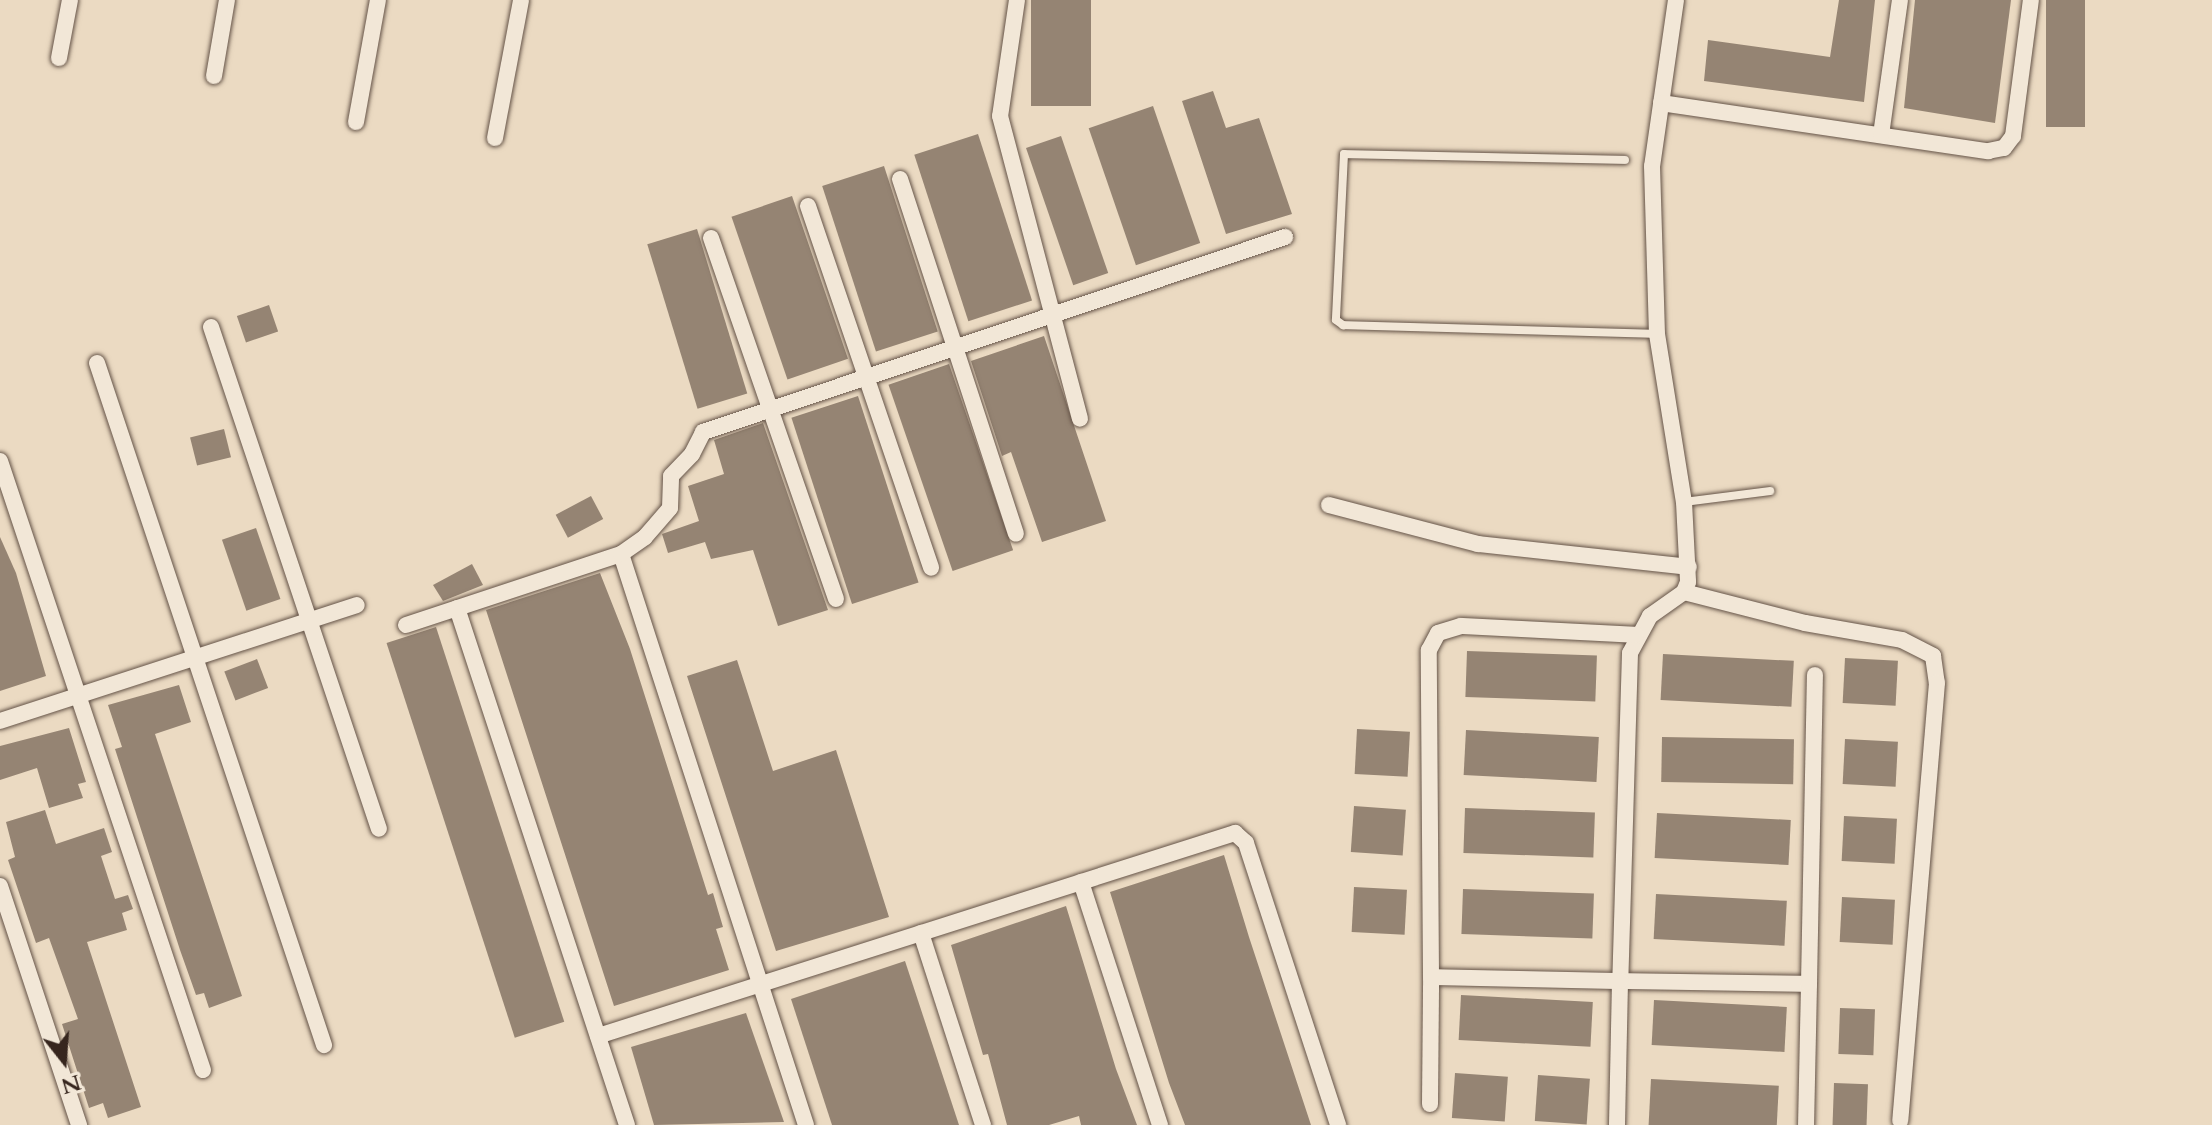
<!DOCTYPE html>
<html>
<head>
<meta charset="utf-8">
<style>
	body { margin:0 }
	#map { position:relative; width:2212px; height:1125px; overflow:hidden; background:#ebdac2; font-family:Cardo,serif }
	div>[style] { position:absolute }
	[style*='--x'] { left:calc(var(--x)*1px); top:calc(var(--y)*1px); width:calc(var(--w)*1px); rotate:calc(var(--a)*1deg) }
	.building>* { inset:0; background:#958473; transform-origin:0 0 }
	.roads { filter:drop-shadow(0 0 2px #645347) drop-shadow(0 0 2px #645347) }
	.service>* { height:8px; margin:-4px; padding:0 4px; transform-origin:4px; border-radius:4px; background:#f2e7d7 }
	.minor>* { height:16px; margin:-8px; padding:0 8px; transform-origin:8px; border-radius:8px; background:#f2e7d7 }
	span { translate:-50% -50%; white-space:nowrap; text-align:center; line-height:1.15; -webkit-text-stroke:8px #f2e7d7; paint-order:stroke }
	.north { position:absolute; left:24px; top:1021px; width:80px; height:80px; -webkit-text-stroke:6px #f2e7d7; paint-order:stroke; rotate:163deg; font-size:22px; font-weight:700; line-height:32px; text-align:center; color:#37261e }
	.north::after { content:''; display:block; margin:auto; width:28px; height:36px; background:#37261e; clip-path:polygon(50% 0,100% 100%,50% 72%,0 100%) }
</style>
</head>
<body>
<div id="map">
	<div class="building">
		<div style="left:1031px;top:0;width:60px;height:106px"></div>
		<div style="clip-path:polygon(1839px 0,1875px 0,1864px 102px,1704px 81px,1708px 40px,1830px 57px)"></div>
		<div style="clip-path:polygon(1915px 0,2011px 0,1995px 123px,1904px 108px)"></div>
		<div style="left:2046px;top:0;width:39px;height:127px"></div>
		<div style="clip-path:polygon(1213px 91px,1226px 128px,1259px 118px,1292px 214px,1226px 234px,1182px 101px)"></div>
		<div style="left:1153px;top:106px;width:145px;height:68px;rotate:71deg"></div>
		<div style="left:978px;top:134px;width:175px;height:67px;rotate:72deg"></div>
		<div style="left:1061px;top:136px;width:145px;height:37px;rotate:71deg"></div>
		<div style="left:884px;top:166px;width:174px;height:65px;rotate:72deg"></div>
		<div style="left:792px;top:196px;width:172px;height:64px;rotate:71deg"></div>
		<div style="left:697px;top:229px;width:172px;height:52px;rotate:73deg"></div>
		<div style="left:269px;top:305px;width:28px;height:34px;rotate:71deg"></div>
		<div style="clip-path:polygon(1044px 336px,1106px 521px,1042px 542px,1011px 452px,1002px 456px,971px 361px)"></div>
		<div style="left:949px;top:364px;width:197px;height:64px;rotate:71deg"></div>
		<div style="left:858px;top:396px;width:196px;height:70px;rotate:72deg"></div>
		<div style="clip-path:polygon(763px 423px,828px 610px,778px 626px,753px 550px,711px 559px,705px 542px,668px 553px,662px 534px,699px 521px,688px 486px,724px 474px,714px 440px)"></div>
		<div style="left:224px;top:429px;width:29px;height:35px;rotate:76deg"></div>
		<div style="left:591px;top:496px;width:26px;height:40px;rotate:62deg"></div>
		<div style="left:256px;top:528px;width:75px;height:36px;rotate:71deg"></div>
		<div style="clip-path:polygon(0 537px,16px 573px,46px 676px,0 691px)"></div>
		<div style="clip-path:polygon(472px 564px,483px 585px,443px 601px,433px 585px)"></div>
		<div style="clip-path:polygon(600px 573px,630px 649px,708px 895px,713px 893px,723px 927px,716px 929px,729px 970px,614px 1006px,486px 610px)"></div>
		<div style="left:436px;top:627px;width:415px;height:52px;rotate:72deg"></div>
		<div style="left:1467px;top:651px;width:130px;height:46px;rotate:2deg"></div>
		<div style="left:1663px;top:654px;width:131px;height:46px;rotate:3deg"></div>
		<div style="left:1845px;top:658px;width:53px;height:45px;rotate:3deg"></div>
		<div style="left:257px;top:659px;width:31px;height:35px;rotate:69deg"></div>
		<div style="clip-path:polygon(737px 660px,773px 771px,836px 750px,889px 917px,776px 951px,687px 676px)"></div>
		<div style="clip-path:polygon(179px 685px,191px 722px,155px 734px,242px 996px,209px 1008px,204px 993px,196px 995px,180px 950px,115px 749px,122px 747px,108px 705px)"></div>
		<div style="clip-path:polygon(69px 728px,86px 782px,78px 784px,83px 798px,49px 808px,37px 768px,0 780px,0 746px)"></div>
		<div style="left:1357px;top:729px;width:53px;height:45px;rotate:3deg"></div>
		<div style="left:1466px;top:730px;width:133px;height:45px;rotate:3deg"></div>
		<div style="left:1662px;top:737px;width:132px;height:45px;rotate:1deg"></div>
		<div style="left:1845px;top:739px;width:53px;height:45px;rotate:3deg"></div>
		<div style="left:1354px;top:806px;width:52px;height:46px;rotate:4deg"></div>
		<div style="left:1465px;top:808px;width:130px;height:45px;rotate:2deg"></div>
		<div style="clip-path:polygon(45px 810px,56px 844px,104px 828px,112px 852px,101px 856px,115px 899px,128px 895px,133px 909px,122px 913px,127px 930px,87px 942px,141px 1107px,108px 1118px,103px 1103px,89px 1108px,62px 1024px,78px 1019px,49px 938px,36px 943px,8px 860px,15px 857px,6px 822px)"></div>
		<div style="left:1657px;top:813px;width:134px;height:45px;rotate:3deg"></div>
		<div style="left:1844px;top:816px;width:53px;height:45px;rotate:3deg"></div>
		<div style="clip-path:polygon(1224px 855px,1249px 937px,1311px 1125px,1185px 1125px,1169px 1083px,1110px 892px)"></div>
		<div style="left:1354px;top:887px;width:53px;height:45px;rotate:3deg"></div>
		<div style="left:1463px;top:889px;width:131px;height:45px;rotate:2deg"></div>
		<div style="left:1656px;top:894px;width:131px;height:45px;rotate:3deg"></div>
		<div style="left:1842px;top:897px;width:53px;height:45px;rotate:3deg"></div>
		<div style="clip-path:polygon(1066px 906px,1116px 1069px,1137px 1125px,1081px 1125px,1079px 1116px,1049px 1125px,1007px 1125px,988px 1054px,983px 1055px,951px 945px)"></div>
		<div style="clip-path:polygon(905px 961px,959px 1125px,832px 1125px,791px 999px)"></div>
		<div style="left:1461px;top:995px;width:132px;height:45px;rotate:3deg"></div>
		<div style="left:1654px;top:1000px;width:133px;height:45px;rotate:3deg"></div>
		<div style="left:1840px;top:1008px;width:35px;height:46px;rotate:2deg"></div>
		<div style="clip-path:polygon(746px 1013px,784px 1122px,654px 1125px,631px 1047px)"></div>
		<div style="left:1455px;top:1073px;width:53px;height:45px;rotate:4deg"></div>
		<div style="left:1538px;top:1075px;width:52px;height:46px;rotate:4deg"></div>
		<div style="left:1651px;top:1079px;width:128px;height:46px;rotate:3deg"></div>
		<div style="left:1834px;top:1083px;width:34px;height:42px;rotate:2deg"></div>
	</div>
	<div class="roads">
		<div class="service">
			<div style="--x:1625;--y:160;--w:281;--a:-178.8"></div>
			<div style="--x:1344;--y:154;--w:166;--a:92.8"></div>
			<div style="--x:1336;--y:320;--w:9;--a:36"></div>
			<div style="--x:1343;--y:325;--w:314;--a:1.6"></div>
			<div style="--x:1684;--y:502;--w:87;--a:-7.3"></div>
		</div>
		<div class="minor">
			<div style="--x:1017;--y:0;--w:117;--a:98.3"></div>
			<div style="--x:1000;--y:116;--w:313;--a:75.2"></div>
			<div style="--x:1676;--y:0;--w:168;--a:98.2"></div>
			<div style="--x:1652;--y:166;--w:168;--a:88.3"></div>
			<div style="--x:1657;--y:334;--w:170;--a:80.9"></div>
			<div style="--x:1684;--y:502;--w:80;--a:87.1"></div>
			<div style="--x:1688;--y:582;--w:11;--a:112"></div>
			<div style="--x:1684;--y:592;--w:42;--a:144.8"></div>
			<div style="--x:1650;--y:616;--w:42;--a:118.4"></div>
			<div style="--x:1630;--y:653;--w:328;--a:91.7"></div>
			<div style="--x:1620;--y:981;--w:189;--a:0.9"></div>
			<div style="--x:1809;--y:984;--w:141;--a:91.2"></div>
			<div style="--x:59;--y:58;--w:59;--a:-79.3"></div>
			<div style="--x:214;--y:76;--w:77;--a:-80.3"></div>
			<div style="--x:1661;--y:103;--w:331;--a:8.4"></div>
			<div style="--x:1988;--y:151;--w:16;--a:-11"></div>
			<div style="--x:2004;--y:148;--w:15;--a:-53"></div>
			<div style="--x:2013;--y:136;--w:137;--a:-82.5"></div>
			<div style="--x:356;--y:122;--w:124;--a:-79.8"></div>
			<div style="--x:1881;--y:135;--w:136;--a:-82"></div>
			<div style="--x:495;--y:138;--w:140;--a:-79.3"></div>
			<div style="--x:900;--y:179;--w:373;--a:71.9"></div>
			<div style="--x:808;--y:206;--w:382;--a:71.2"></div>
			<div style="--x:711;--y:238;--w:382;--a:70.9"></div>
			<div style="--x:211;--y:327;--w:529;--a:71.5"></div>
			<div style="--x:97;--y:363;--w:719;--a:71.59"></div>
			<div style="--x:0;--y:461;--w:642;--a:71.57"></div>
			<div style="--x:1329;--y:505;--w:154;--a:14.7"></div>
			<div style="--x:1478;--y:544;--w:212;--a:6.2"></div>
			<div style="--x:621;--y:554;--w:600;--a:72.05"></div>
			<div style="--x:1684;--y:592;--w:125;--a:14.4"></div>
			<div style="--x:1805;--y:623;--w:98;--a:9.9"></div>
			<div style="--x:1902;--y:640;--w:35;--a:27"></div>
			<div style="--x:1933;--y:656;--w:27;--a:82"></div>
			<div style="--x:1937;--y:683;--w:439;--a:94.8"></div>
			<div style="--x:457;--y:608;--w:544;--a:71.8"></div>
			<div style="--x:406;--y:625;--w:226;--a:-18.3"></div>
			<div style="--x:621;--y:554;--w:29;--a:-35"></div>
			<div style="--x:645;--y:537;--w:38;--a:-49"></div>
			<div style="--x:670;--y:508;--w:32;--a:-88"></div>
			<div style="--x:671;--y:476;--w:30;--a:-46"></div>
			<div style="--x:692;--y:454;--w:25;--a:-63"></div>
			<div style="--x:703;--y:432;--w:614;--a:-18.52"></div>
			<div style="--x:0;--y:721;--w:375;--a:-18"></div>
			<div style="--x:1081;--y:882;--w:256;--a:72"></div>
			<div style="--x:0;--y:886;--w:252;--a:71.7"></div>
			<div style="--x:921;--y:933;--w:202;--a:72.1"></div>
			<div style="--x:1809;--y:984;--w:309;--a:-88.9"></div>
			<div style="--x:598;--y:1036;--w:669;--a:-17.68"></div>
			<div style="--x:1235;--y:833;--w:15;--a:42"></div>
			<div style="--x:1246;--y:843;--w:297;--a:71.9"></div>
			<div style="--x:1430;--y:1104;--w:127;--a:-89.5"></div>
			<div style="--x:1617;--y:1125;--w:144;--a:-88.8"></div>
			<div style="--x:1620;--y:981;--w:189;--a:-178.8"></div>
			<div style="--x:1431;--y:977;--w:327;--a:-90.4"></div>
			<div style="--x:1429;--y:650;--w:19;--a:-62"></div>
			<div style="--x:1438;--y:633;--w:24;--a:-17"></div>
			<div style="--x:1461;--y:626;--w:175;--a:2.9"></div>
		</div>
	</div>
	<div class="north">N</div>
</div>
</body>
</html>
